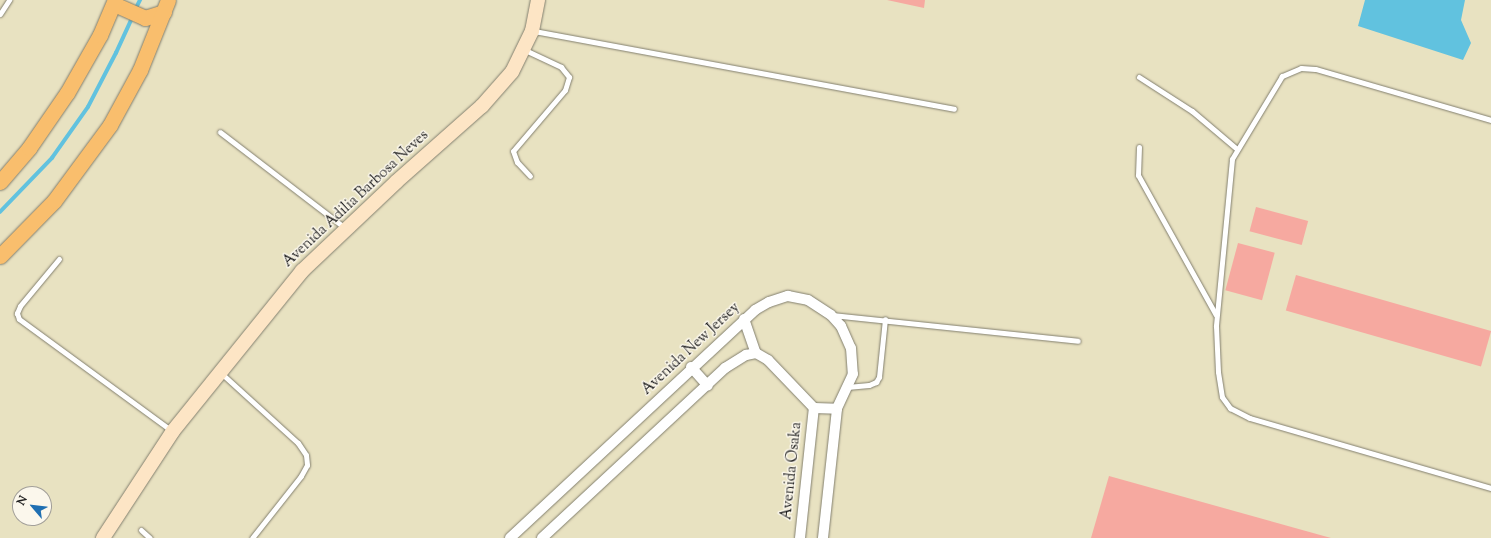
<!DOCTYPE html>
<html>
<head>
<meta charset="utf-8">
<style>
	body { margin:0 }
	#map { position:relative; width:1491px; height:538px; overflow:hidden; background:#e8e2c1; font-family:"Sorts Mill Goudy",serif }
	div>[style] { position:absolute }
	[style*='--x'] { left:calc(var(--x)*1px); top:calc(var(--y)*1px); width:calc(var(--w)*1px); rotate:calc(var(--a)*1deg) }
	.water>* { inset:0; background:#61c2df }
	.stream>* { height:3.5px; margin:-1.75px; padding:0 1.75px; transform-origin:1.75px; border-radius:1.75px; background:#61c2df }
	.building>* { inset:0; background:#f6a9a0; transform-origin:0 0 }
	.roads { filter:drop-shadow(0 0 1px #827f6e) drop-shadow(0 0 1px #827f6e) }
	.lane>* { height:5px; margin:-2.5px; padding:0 2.5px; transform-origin:2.5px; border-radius:2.5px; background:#fff }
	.street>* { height:10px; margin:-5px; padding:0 5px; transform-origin:5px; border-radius:5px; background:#fff }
	.secondary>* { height:14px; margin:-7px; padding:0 7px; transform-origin:7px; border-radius:7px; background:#fde5c5 }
	.primary>* { height:15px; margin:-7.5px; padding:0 7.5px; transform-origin:7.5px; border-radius:7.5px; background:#f9be6d }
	span { translate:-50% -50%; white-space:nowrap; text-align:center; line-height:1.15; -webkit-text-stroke:3px #fbf7ec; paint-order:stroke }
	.street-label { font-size:15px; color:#1c1c1c }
	.north { position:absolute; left:12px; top:486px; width:40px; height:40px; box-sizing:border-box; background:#fbf7ec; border:1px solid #a29f99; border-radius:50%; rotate:298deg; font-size:11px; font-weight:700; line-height:16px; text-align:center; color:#1c1c1c }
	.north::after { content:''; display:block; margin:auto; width:14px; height:18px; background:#1f6fb2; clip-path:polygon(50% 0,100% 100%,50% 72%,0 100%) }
</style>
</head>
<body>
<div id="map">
	<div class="water">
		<div style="clip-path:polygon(1365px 0,1465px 0,1461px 20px,1471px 43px,1463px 60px,1358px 26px)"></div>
	</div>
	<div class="stream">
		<div style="--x:135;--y:10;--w:11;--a:-63"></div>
		<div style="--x:0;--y:212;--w:75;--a:-46.1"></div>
		<div style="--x:52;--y:158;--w:62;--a:-54.8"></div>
		<div style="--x:88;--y:107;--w:61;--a:-62.6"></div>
		<div style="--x:116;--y:53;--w:41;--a:-65.3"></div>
	</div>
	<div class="building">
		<div style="clip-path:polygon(887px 0,925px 0,924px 8px)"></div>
		<div style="left:1256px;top:207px;width:54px;height:25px;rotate:15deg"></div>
		<div style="left:1238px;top:243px;width:38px;height:49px;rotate:15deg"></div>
		<div style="left:1296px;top:275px;width:203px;height:37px;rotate:16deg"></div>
		<div style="clip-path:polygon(1109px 476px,1331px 538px,1091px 538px)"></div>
	</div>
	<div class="roads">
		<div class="lane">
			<div style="--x:0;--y:14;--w:17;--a:-57"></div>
			<div style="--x:534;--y:31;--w:427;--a:10.5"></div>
			<div style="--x:525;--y:50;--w:40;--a:25"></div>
			<div style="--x:561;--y:67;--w:13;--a:51"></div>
			<div style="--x:569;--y:77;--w:14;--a:107"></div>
			<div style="--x:565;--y:90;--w:80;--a:130.4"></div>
			<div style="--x:513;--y:151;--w:12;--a:70"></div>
			<div style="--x:517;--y:162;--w:19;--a:47"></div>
			<div style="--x:1139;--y:77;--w:63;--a:32.7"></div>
			<div style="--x:1192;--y:111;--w:59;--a:40.2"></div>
			<div style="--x:1491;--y:120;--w:183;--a:-163.8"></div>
			<div style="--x:1315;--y:69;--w:14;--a:-176"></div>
			<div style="--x:1301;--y:68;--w:21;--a:157"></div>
			<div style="--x:1282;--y:76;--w:97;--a:121.1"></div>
			<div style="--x:1232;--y:159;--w:168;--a:95.5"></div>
			<div style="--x:1216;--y:326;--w:46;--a:87.5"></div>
			<div style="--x:1218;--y:372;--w:25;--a:81"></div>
			<div style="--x:1222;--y:397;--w:14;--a:54"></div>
			<div style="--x:1230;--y:408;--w:22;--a:27"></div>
			<div style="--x:1250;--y:418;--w:251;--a:16.2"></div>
			<div style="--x:220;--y:132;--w:158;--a:37.5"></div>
			<div style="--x:1139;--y:147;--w:28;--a:92"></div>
			<div style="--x:1138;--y:175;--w:160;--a:60.9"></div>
			<div style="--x:59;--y:259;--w:61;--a:129.7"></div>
			<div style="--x:20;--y:306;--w:8;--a:113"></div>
			<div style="--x:17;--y:313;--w:6;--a:72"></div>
			<div style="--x:19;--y:319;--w:190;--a:36.2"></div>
			<div style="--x:832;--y:315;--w:247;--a:6"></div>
			<div style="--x:221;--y:373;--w:104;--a:42.3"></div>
			<div style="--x:298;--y:443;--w:14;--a:56"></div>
			<div style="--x:306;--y:455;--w:10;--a:84"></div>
			<div style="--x:307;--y:465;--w:13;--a:119"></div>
			<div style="--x:301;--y:476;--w:79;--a:128.3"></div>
			<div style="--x:847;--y:387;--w:22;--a:-5"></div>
			<div style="--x:869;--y:385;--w:8;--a:-23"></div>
			<div style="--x:876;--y:382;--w:6;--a:-59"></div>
			<div style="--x:879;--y:377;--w:58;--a:-84.1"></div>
			<div style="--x:141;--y:530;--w:12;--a:42"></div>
		</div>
		<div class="street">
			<div style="--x:744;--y:319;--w:36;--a:71"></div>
			<div style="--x:691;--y:367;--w:25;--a:48"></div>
			<div style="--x:510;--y:538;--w:335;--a:-42.9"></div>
			<div style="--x:755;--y:310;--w:16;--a:-30"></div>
			<div style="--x:769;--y:302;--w:20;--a:-18"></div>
			<div style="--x:788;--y:296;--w:20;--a:11"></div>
			<div style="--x:808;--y:300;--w:27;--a:33"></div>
			<div style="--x:831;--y:315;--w:15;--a:48"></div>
			<div style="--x:841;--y:326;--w:24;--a:66"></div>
			<div style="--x:851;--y:348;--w:26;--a:86"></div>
			<div style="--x:853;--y:374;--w:38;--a:115"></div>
			<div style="--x:837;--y:409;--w:130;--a:96.2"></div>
			<div style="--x:542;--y:538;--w:250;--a:-42.9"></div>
			<div style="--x:725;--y:368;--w:25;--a:-32"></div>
			<div style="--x:746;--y:355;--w:10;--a:-11"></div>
			<div style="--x:756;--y:353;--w:14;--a:30"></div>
			<div style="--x:768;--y:360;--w:66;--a:46.2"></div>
			<div style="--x:814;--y:408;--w:23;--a:2"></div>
			<div style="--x:800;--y:538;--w:131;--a:-83.9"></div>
		</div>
		<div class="secondary">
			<div style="--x:103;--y:538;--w:128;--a:-56.8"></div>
			<div style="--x:173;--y:431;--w:206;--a:-51.1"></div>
			<div style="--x:302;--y:271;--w:129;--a:-43.4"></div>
			<div style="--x:396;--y:182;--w:115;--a:-41.5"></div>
			<div style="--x:482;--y:106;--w:45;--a:-48.6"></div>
			<div style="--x:512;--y:72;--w:46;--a:-64"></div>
			<div style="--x:532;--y:31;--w:32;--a:-79"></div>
		</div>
		<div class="primary">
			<div style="--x:114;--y:4;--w:34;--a:24"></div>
			<div style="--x:145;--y:18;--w:20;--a:-18"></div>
			<div style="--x:0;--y:182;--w:45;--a:-49.5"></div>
			<div style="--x:29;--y:148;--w:67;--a:-55.4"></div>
			<div style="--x:67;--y:93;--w:67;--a:-60.4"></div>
			<div style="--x:100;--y:35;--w:38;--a:-67"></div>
			<div style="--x:0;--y:256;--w:77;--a:-45.5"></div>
			<div style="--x:54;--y:201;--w:94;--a:-53.6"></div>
			<div style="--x:110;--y:125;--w:63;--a:-61.4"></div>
			<div style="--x:140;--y:70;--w:75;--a:-68.2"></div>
		</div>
	</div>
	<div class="street-label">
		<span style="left:356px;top:199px;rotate:-43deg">Avenida Adilia Barbosa Neves</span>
		<span style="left:691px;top:349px;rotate:-43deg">Avenida New Jersey</span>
		<span style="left:792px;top:471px;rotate:-84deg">Avenida Osaka</span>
	</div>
	<div class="north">N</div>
</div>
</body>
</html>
